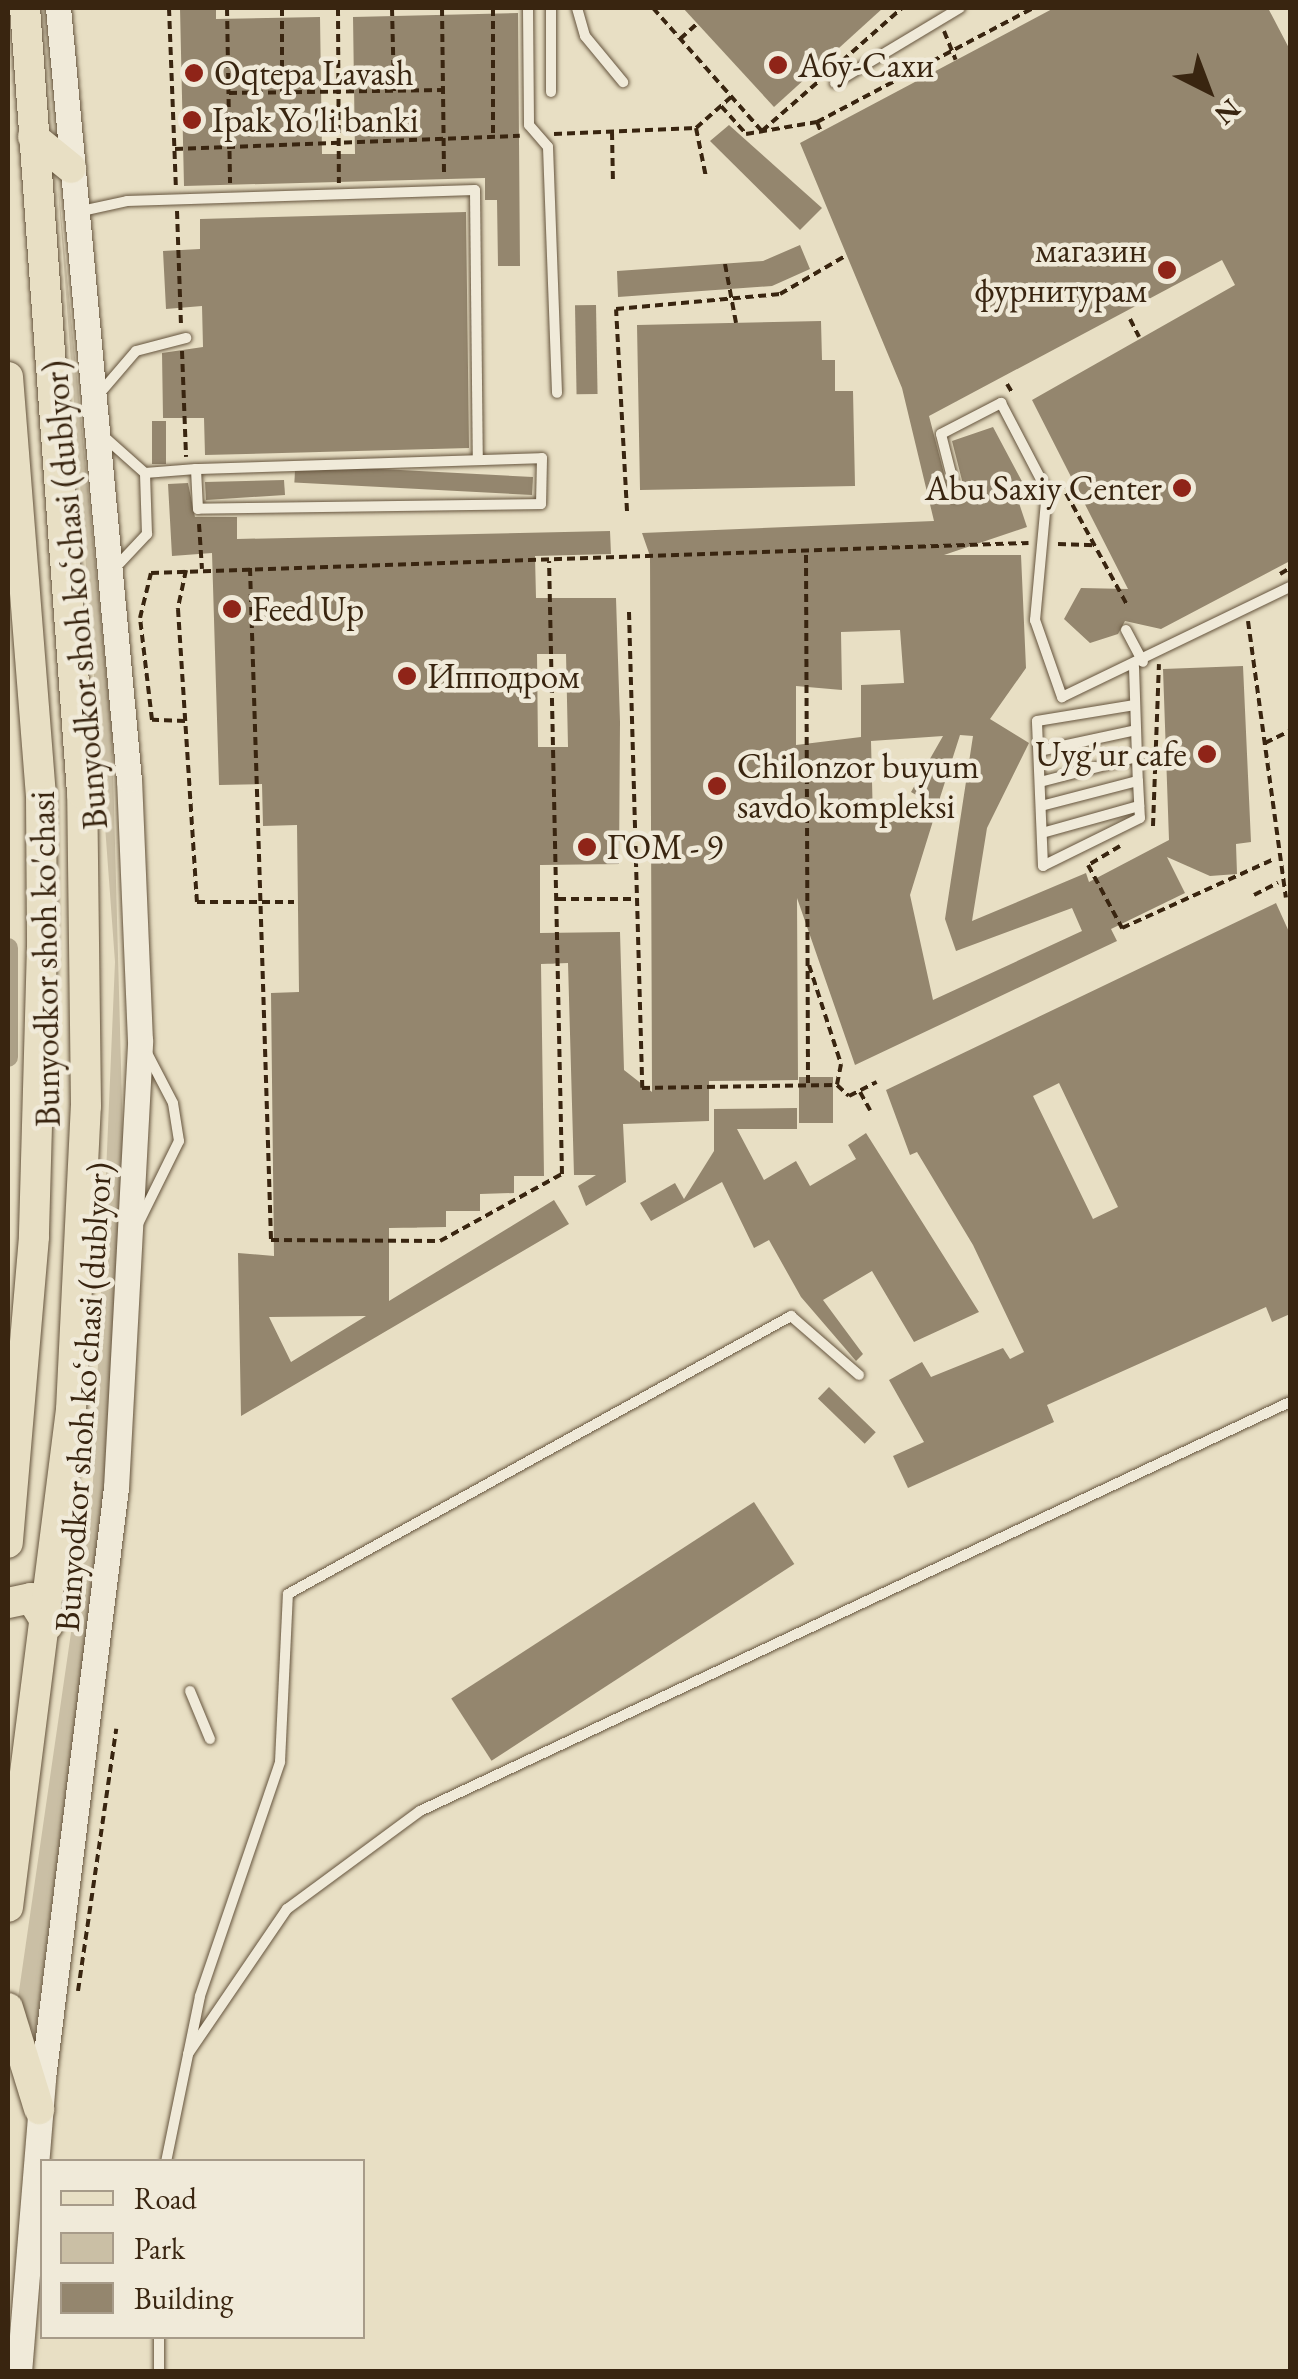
<!DOCTYPE html>
<html>
<head>
<meta charset="utf-8">
<style>
	body { margin:0 }
	#map { position:relative; width:1298px; height:2379px; overflow:hidden; background:#e8dfc4; font-family:"EB Garamond",serif }
	div>[style] { position:absolute }
	[style*='--x'] { left:calc(var(--x)*1px); top:calc(var(--y)*1px); width:calc(var(--w)*1px); rotate:calc(var(--a)*1deg) }
	.green>* { inset:0; background:#cabfa5 }
	.canal>* { height:20px; margin:-10px; padding:0 10px; transform-origin:10px; border-radius:10px; background:#aca087 }
	.building>* { inset:0; background:#94866e; transform-origin:0 0 }
	.path>* { height:4px; margin-top:-2px; transform-origin:0; background:repeating-linear-gradient(90deg,#392510 0 8px,transparent 0 13px) }
	.roads { filter:drop-shadow(0 0 2px #65543d) drop-shadow(0 0 2px #65543d) }
	.service>* { height:10px; margin:-5px; padding:0 5px; transform-origin:5px; border-radius:5px; background:#f0ead9 }
	.tertiary>* { height:25px; margin:-12.5px; padding:0 12.5px; transform-origin:12.5px; border-radius:12.5px; background:#f0ead9 }
	.primary>* { height:30px; margin:-15px; padding:0 15px; transform-origin:15px; border-radius:15px; background:#e8dfc4 }
	.dots>* { width:28px; height:28px; translate:-50% -50%; box-sizing:border-box; border:5px solid #f0ead9; border-radius:50% }
	span { translate:-50% -50%; white-space:nowrap; text-align:center; line-height:1.15; -webkit-text-stroke:9px #f0ead9; paint-order:stroke }
	.poi-label { font-size:35px; color:#392510 }
	.left { translate:0 -50%; text-align:left }
	.right { translate:-100% -50%; text-align:right }
	.street-label { font-size:35px; color:#392510 }
	.frame { position:absolute; inset:0; border:10px solid #392510; pointer-events:none }
	.legend { position:absolute; left:40px; top:2159px; width:325px; height:180px; box-sizing:border-box; background:#f0ead9; border:2px solid #a79b89; margin:0; padding:12px 18px; list-style:none; font-size:30px; color:#392510 }
	.legend li { display:flex; align-items:center; gap:20px; height:50px }
	.legend b { width:50px; border:2px solid #a79b89 }
	.north { position:absolute; left:1158px; top:40px; width:100px; height:100px; -webkit-text-stroke:8px #f0ead9; paint-order:stroke; rotate:138deg; font-size:28px; font-weight:700; line-height:40px; text-align:center; color:#392510 }
	.north::after { content:''; display:block; margin:auto; width:35px; height:45px; background:#392510; clip-path:polygon(50% 0,100% 100%,50% 72%,0 100%) }
</style>
</head>
<body>
<div id="map">
	<div class="green">
		<div style="clip-path:polygon(58px 185px,112px 733px,123px 1140px,105px 1482px,35px 2037px,18px 1998px,93px 1481px,115px 962px)"></div>
	</div>
	<div class="canal">
		<div style="--x:8;--y:948;--w:109;--a:90"></div>
	</div>
	<div class="building">
		<div style="clip-path:polygon(180px 8px,216px 8px,216px 19px,320px 17px,322px 154px,355px 154px,353px 17px,518px 13px,520px 266px,498px 266px,497px 200px,485px 200px,485px 178px,184px 186px)"></div>
		<div style="clip-path:polygon(683px 8px,883px 8px,774px 107px)"></div>
		<div style="clip-path:polygon(evenodd,1054px 8px,1268px 8px,1290px 50px,1290px 561px,1161px 629px,1125px 621px,1118px 634px,1090px 643px,1064px 619px,1081px 588px,1128px 589px,1032px 400px,1235px 285px,1222px 260px,929px 416px,952px 504px,966px 496px,952px 441px,993px 427px,1025px 487px,1015px 491px,1027px 527px,944px 555px,1021px 555px,1026px 668px,990px 719px,1029px 743px,987px 828px,972px 921px,1086px 873px,1089px 882px,1169px 840px,1163px 669px,1243px 666px,1251px 842px,1236px 844px,1237px 874px,1210px 876px,1167px 857px,1185px 893px,1111px 929px,1117px 941px,855px 1065px,797px 898px,798px 1080px,709px 1081px,709px 1121px,623px 1124px,626px 1182px,586px 1206px,578px 1186px,596px 1175px,574px 1175px,568px 963px,541px 964px,544px 1176px,514px 1176px,514px 1193px,480px 1194px,480px 1211px,446px 1211px,446px 1227px,389px 1228px,389px 1301px,554px 1200px,569px 1224px,241px 1416px,238px 1253px,274px 1256px,271px 993px,299px 992px,297px 825px,263px 826px,262px 784px,219px 785px,212px 553px,172px 556px,168px 484px,188px 483px,195px 517px,237px 517px,237px 539px,610px 531px,611px 554px,535px 556px,536px 598px,616px 598px,620px 722px,619px 864px,540px 865px,540px 933px,620px 932px,624px 1070px,652px 1092px,650px 556px,642px 533px,934px 521px,902px 388px,800px 143px,1054px 8px,900px 630px,904px 683px,861px 685px,861px 737px,796px 745px,796px 686px,842px 690px,841px 632px,900px 630px,1054px 8px,537px 654px,566px 654px,568px 747px,538px 747px,537px 654px,1054px 8px,960px 735px,973px 736px,945px 919px,956px 951px,1072px 908px,1082px 931px,933px 1000px,910px 895px,937px 808px,873px 821px,871px 741px,943px 736px,911px 792px,937px 807px,960px 735px,1054px 8px,366px 1316px,291px 1362px,269px 1317px,366px 1316px)"></div>
		<div style="clip-path:polygon(729px 125px,822px 208px,800px 230px,710px 141px)"></div>
		<div style="clip-path:polygon(466px 212px,469px 448px,205px 455px,204px 418px,163px 418px,162px 353px,203px 347px,202px 306px,166px 309px,163px 251px,200px 249px,200px 219px)"></div>
		<div style="clip-path:polygon(800px 245px,810px 269px,772px 286px,618px 297px,617px 271px,763px 261px)"></div>
		<div style="left:596px;top:305px;width:89px;height:21px;rotate:89deg"></div>
		<div style="clip-path:polygon(821px 321px,822px 360px,835px 360px,835px 391px,853px 391px,855px 486px,640px 490px,637px 325px)"></div>
		<div style="left:152px;top:421px;width:14px;height:43px"></div>
		<div style="left:533px;top:477px;width:18px;height:238px;rotate:93deg"></div>
		<div style="clip-path:polygon(284px 480px,285px 495px,206px 500px,205px 482px)"></div>
		<div style="clip-path:polygon(evenodd,1276px 903px,1290px 934px,1290px 1314px,1272px 1322px,1266px 1307px,1047px 1405px,1054px 1422px,908px 1488px,893px 1456px,924px 1442px,889px 1380px,922px 1362px,931px 1377px,1003px 1348px,1010px 1359px,1024px 1352px,973px 1245px,917px 1152px,910px 1155px,886px 1090px,1276px 903px,1059px 1083px,1118px 1207px,1093px 1219px,1033px 1096px,1059px 1083px)"></div>
		<div style="left:799px;top:1077px;width:34px;height:46px"></div>
		<div style="clip-path:polygon(797px 1108px,797px 1129px,737px 1129px,764px 1180px,796px 1161px,810px 1186px,856px 1159px,848px 1145px,866px 1133px,979px 1312px,914px 1342px,872px 1271px,823px 1300px,863px 1354px,856px 1361px,801px 1297px,769px 1240px,754px 1248px,722px 1182px,651px 1221px,640px 1203px,675px 1183px,684px 1199px,714px 1151px,714px 1109px)"></div>
		<div style="left:829px;top:1387px;width:65px;height:16px;rotate:44deg"></div>
		<div style="left:754px;top:1502px;width:74px;height:361px;rotate:57deg"></div>
	</div>
	<div class="path">
		<div style="--x:169;--y:8;--w:179;--a:87.8"></div>
		<div style="--x:227;--y:8;--w:175;--a:89"></div>
		<div style="--x:230;--y:8;--w:15;--a:0"></div>
		<div style="--x:282;--y:8;--w:84;--a:90"></div>
		<div style="--x:338;--y:8;--w:175;--a:89.7"></div>
		<div style="--x:392;--y:8;--w:83;--a:88.6"></div>
		<div style="--x:442;--y:8;--w:168;--a:89.3"></div>
		<div style="--x:493;--y:8;--w:128;--a:90"></div>
		<div style="--x:653;--y:8;--w:164;--a:48.5"></div>
		<div style="--x:762;--y:131;--w:77;--a:-41.3"></div>
		<div style="--x:944;--y:31;--w:31;--a:68"></div>
		<div style="--x:680;--y:39;--w:24;--a:-42"></div>
		<div style="--x:842;--y:61;--w:80;--a:-41.5"></div>
		<div style="--x:229;--y:93;--w:214;--a:-0.8"></div>
		<div style="--x:721;--y:106;--w:38;--a:48"></div>
		<div style="--x:746;--y:134;--w:72;--a:-9.6"></div>
		<div style="--x:817;--y:122;--w:244;--a:-27.8"></div>
		<div style="--x:817;--y:122;--w:11;--a:68"></div>
		<div style="--x:696;--y:128;--w:50;--a:78.5"></div>
		<div style="--x:612;--y:132;--w:50;--a:88.9"></div>
		<div style="--x:554;--y:134;--w:142;--a:-2.4"></div>
		<div style="--x:696;--y:128;--w:48;--a:-41.6"></div>
		<div style="--x:175;--y:149;--w:345;--a:-2.2"></div>
		<div style="--x:177;--y:211;--w:116;--a:88"></div>
		<div style="--x:725;--y:264;--w:60;--a:79.4"></div>
		<div style="--x:1130;--y:319;--w:20;--a:63"></div>
		<div style="--x:182;--y:351;--w:106;--a:87.8"></div>
		<div style="--x:1007;--y:384;--w:12;--a:59"></div>
		<div style="--x:1060;--y:482;--w:140;--a:61.4"></div>
		<div style="--x:627;--y:511;--w:202;--a:-93.1"></div>
		<div style="--x:616;--y:309;--w:165;--a:-5.2"></div>
		<div style="--x:780;--y:294;--w:75;--a:-30.3"></div>
		<div style="--x:199;--y:524;--w:45;--a:86.2"></div>
		<div style="--x:1058;--y:544;--w:37;--a:2"></div>
		<div style="--x:806;--y:555;--w:530;--a:89.78"></div>
		<div style="--x:250;--y:568;--w:672;--a:88.21"></div>
		<div style="--x:271;--y:1240;--w:169;--a:0.3"></div>
		<div style="--x:440;--y:1241;--w:139;--a:-28.8"></div>
		<div style="--x:562;--y:1174;--w:613;--a:-91.21"></div>
		<div style="--x:186;--y:570;--w:40;--a:102"></div>
		<div style="--x:178;--y:609;--w:294;--a:86.3"></div>
		<div style="--x:197;--y:902;--w:97;--a:0"></div>
		<div style="--x:1280;--y:574;--w:12;--a:-31"></div>
		<div style="--x:629;--y:612;--w:476;--a:88.4"></div>
		<div style="--x:642;--y:1088;--w:195;--a:-0.9"></div>
		<div style="--x:837;--y:1085;--w:16;--a:43"></div>
		<div style="--x:849;--y:1096;--w:31;--a:-27"></div>
		<div style="--x:1248;--y:621;--w:279;--a:82.2"></div>
		<div style="--x:185;--y:721;--w:33;--a:-178"></div>
		<div style="--x:152;--y:720;--w:103;--a:-96.7"></div>
		<div style="--x:140;--y:618;--w:46;--a:-76.3"></div>
		<div style="--x:151;--y:573;--w:878;--a:-1.96"></div>
		<div style="--x:1265;--y:743;--w:28;--a:-26"></div>
		<div style="--x:1153;--y:826;--w:162;--a:-87.9"></div>
		<div style="--x:1120;--y:846;--w:37;--a:149"></div>
		<div style="--x:1088;--y:865;--w:72;--a:61.6"></div>
		<div style="--x:1122;--y:928;--w:167;--a:-24.4"></div>
		<div style="--x:1254;--y:895;--w:27;--a:-27"></div>
		<div style="--x:558;--y:899;--w:76;--a:0"></div>
		<div style="--x:809;--y:965;--w:104;--a:72.1"></div>
		<div style="--x:841;--y:1064;--w:21;--a:101"></div>
		<div style="--x:860;--y:1092;--w:21;--a:61"></div>
		<div style="--x:78;--y:1991;--w:265;--a:-81.7"></div>
	</div>
	<div class="roads">
		<div class="service">
			<div style="--x:528;--y:8;--w:117;--a:89.5"></div>
			<div style="--x:529;--y:125;--w:29;--a:49"></div>
			<div style="--x:548;--y:147;--w:246;--a:87.9"></div>
			<div style="--x:551;--y:8;--w:84;--a:90"></div>
			<div style="--x:577;--y:8;--w:29;--a:74"></div>
			<div style="--x:585;--y:36;--w:60;--a:50.4"></div>
			<div style="--x:835;--y:83;--w:146;--a:-31"></div>
			<div style="--x:77;--y:212;--w:51;--a:-12.4"></div>
			<div style="--x:127;--y:201;--w:348;--a:-1.8"></div>
			<div style="--x:475;--y:190;--w:270;--a:89.4"></div>
			<div style="--x:100;--y:393;--w:55;--a:-49.4"></div>
			<div style="--x:136;--y:351;--w:52;--a:-14.6"></div>
			<div style="--x:101;--y:434;--w:59;--a:41.6"></div>
			<div style="--x:145;--y:473;--w:51;--a:-4.5"></div>
			<div style="--x:196;--y:469;--w:346;--a:-1.8"></div>
			<div style="--x:542;--y:458;--w:46;--a:91.2"></div>
			<div style="--x:541;--y:504;--w:343;--a:179.2"></div>
			<div style="--x:198;--y:509;--w:40;--a:-92.9"></div>
			<div style="--x:957;--y:497;--w:65;--a:-104.3"></div>
			<div style="--x:941;--y:434;--w:68;--a:-27.3"></div>
			<div style="--x:1001;--y:403;--w:99;--a:62.4"></div>
			<div style="--x:1047;--y:491;--w:130;--a:95.3"></div>
			<div style="--x:1035;--y:620;--w:82;--a:70.7"></div>
			<div style="--x:1062;--y:697;--w:253;--a:-25.8"></div>
			<div style="--x:115;--y:568;--w:47;--a:-46.7"></div>
			<div style="--x:147;--y:534;--w:61;--a:-91.9"></div>
			<div style="--x:1126;--y:630;--w:36;--a:62"></div>
			<div style="--x:1134;--y:667;--w:90;--a:88.1"></div>
			<div style="--x:1137;--y:757;--w:24;--a:88"></div>
			<div style="--x:1138;--y:781;--w:37;--a:87"></div>
			<div style="--x:1140;--y:818;--w:108;--a:153.7"></div>
			<div style="--x:1043;--y:866;--w:145;--a:-92.4"></div>
			<div style="--x:1037;--y:721;--w:99;--a:-9.3"></div>
			<div style="--x:1039;--y:751;--w:99;--a:-12.2"></div>
			<div style="--x:1040;--y:782;--w:100;--a:-14.5"></div>
			<div style="--x:1041;--y:806;--w:100;--a:-14.5"></div>
			<div style="--x:1042;--y:833;--w:101;--a:-15.6"></div>
			<div style="--x:136;--y:1228;--w:97;--a:-63.7"></div>
			<div style="--x:179;--y:1141;--w:38;--a:-99"></div>
			<div style="--x:173;--y:1103;--w:56;--a:-117.5"></div>
			<div style="--x:190;--y:1691;--w:52;--a:67.4"></div>
			<div style="--x:188;--y:2054;--w:176;--a:-55.7"></div>
			<div style="--x:287;--y:1909;--w:165;--a:-36.4"></div>
			<div style="--x:420;--y:1811;--w:961;--a:-25.18"></div>
			<div style="--x:166;--y:2162;--w:169;--a:-78.4"></div>
			<div style="--x:200;--y:1996;--w:247;--a:-71.1"></div>
			<div style="--x:280;--y:1762;--w:168;--a:-87.3"></div>
			<div style="--x:288;--y:1594;--w:575;--a:-28.93"></div>
			<div style="--x:791;--y:1316;--w:90;--a:40.9"></div>
			<div style="--x:159;--y:2372;--w:36;--a:-90"></div>
		</div>
		<div class="tertiary">
			<div style="--x:19;--y:2372;--w:295;--a:-85.3"></div>
			<div style="--x:43;--y:2078;--w:594;--a:-82.95"></div>
			<div style="--x:116;--y:1488;--w:448;--a:-86.9"></div>
			<div style="--x:140;--y:1041;--w:261;--a:-92.4"></div>
			<div style="--x:129;--y:780;--w:775;--a:-95.25"></div>
		</div>
		<div class="primary">
			<div style="--x:33;--y:137;--w:49;--a:39.2"></div>
			<div style="--x:8;--y:377;--w:420;--a:85.5"></div>
			<div style="--x:41;--y:796;--w:150;--a:89.6"></div>
			<div style="--x:42;--y:946;--w:291;--a:91.6"></div>
			<div style="--x:34;--y:1237;--w:307;--a:94.9"></div>
			<div style="--x:8;--y:1603;--w:24;--a:-12"></div>
			<div style="--x:31;--y:1598;--w:32;--a:58"></div>
			<div style="--x:8;--y:1907;--w:501;--a:-82.78"></div>
			<div style="--x:71;--y:1410;--w:304;--a:-87.2"></div>
			<div style="--x:86;--y:1106;--w:313;--a:-90.7"></div>
			<div style="--x:82;--y:793;--w:787;--a:-94.15"></div>
			<div style="--x:8;--y:2008;--w:106;--a:72.9"></div>
		</div>
	</div>
	<div class="dots">
		<div style="left:778px;top:65px;background:#8f2418"></div>
		<div style="left:194px;top:73px;background:#8f2418"></div>
		<div style="left:192px;top:120px;background:#8f2418"></div>
		<div style="left:1167px;top:270px;background:#8f2418"></div>
		<div style="left:1182px;top:488px;background:#8f2418"></div>
		<div style="left:232px;top:609px;background:#8f2418"></div>
		<div style="left:407px;top:676px;background:#8f2418"></div>
		<div style="left:1207px;top:754px;background:#8f2418"></div>
		<div style="left:717px;top:786px;background:#8f2418"></div>
		<div style="left:587px;top:847px;background:#8f2418"></div>
	</div>
	<div class="poi-label">
		<span class="left" style="left:798px;top:65px">Абу-Сахи</span>
		<span class="left" style="left:214px;top:73px">Oqtepa Lavash</span>
		<span class="left" style="left:212px;top:120px">Ipak Yo'li banki</span>
		<span class="right" style="left:1147px;top:270px">магазин<br>фурнитурам</span>
		<span class="right" style="left:1162px;top:488px">Abu Saxiy Center</span>
		<span class="left" style="left:252px;top:609px">Feed Up</span>
		<span class="left" style="left:427px;top:676px">Ипподром</span>
		<span class="right" style="left:1187px;top:754px">Uyg'ur cafe</span>
		<span class="left" style="left:737px;top:786px">Chilonzor buyum<br>savdo kompleksi</span>
		<span class="left" style="left:607px;top:847px">ГОМ - 9</span>
	</div>
	<div class="street-label">
		<span style="left:75px;top:595px;rotate:-95deg">Bunyodkor shoh koʻchasi (dublyor)</span>
		<span style="left:45px;top:959px;rotate:-91deg">Bunyodkor shoh ko'chasi</span>
		<span style="left:83px;top:1397px;rotate:-86deg">Bunyodkor shoh koʻchasi (dublyor)</span>
	</div>
	<div class="frame"></div>
	<ul class="legend">
	<li><b style="height:12px;background:#e8dfc4"></b>Road</li>
	<li><b style="height:28px;background:#cabfa5"></b>Park</li>
	<li><b style="height:28px;background:#94866e"></b>Building</li>
	</ul>
	<div class="north">N</div>
</div>
</body>
</html>
